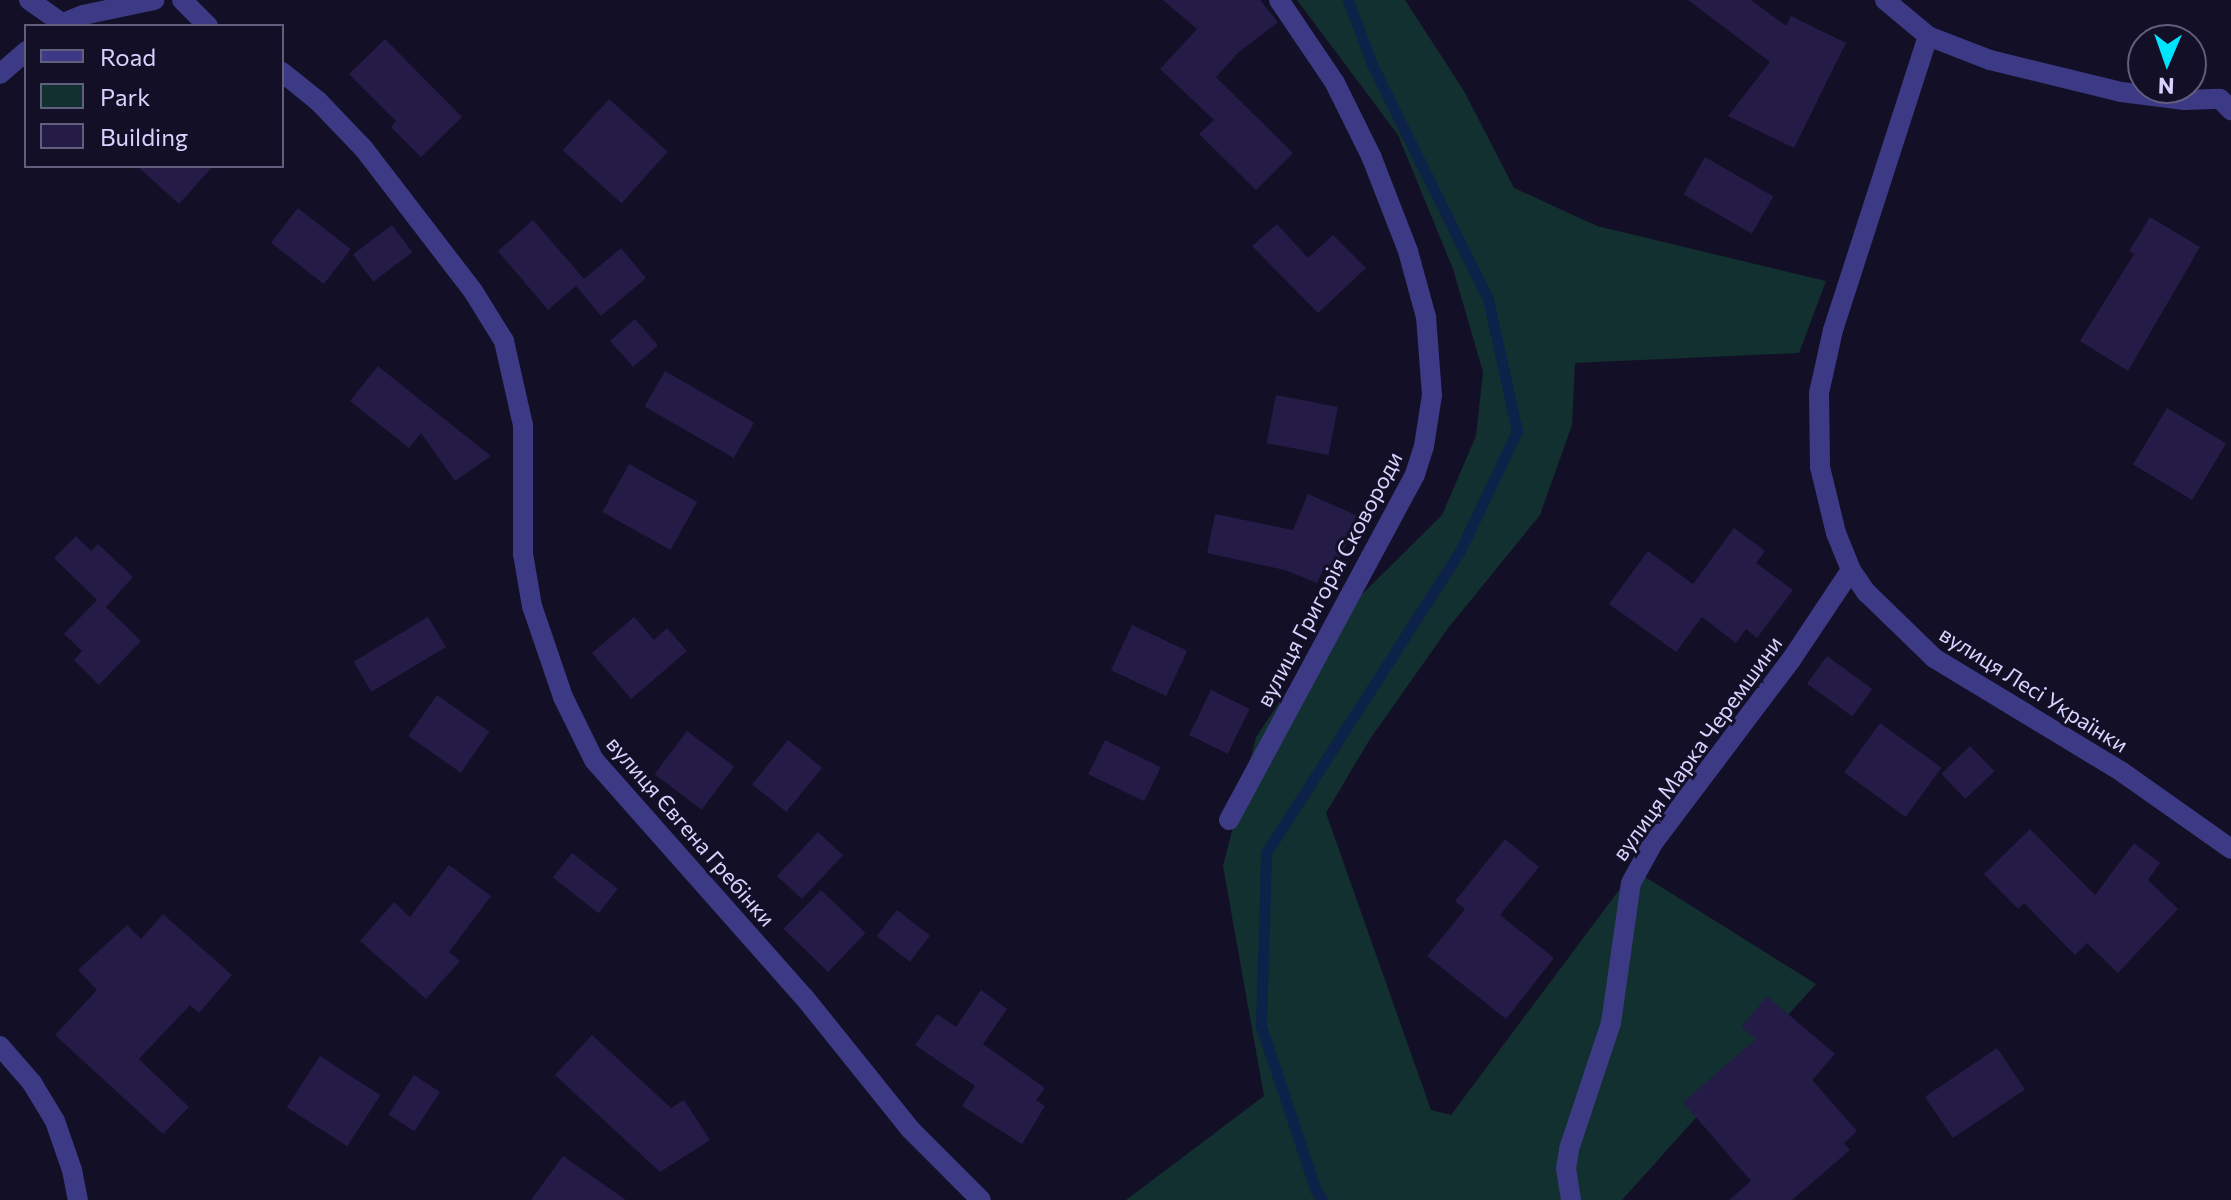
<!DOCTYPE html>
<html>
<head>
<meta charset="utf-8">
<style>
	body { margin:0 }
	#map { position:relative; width:2231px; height:1200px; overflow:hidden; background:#130f26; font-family:Commissioner,sans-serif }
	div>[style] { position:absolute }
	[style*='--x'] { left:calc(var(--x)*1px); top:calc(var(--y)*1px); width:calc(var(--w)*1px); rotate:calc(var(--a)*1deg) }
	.green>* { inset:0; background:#12302f }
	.stream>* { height:11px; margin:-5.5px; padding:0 5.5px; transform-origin:5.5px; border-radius:5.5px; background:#0c2248 }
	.building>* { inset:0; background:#241b47; transform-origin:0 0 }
	.lane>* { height:20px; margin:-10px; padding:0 10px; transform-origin:10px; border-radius:10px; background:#3d3a85 }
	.street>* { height:20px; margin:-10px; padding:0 10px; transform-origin:10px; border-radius:10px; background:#3d3a85 }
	span { translate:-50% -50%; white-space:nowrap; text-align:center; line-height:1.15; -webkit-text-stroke:6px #130f26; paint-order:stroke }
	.street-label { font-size:22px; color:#d9d4ff }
	.legend { position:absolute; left:24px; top:24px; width:260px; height:144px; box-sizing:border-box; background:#130f26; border:2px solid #625e7d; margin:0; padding:10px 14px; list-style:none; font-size:24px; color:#d9d4ff }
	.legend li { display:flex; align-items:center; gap:16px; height:40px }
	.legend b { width:40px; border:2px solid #625e7d }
	.north { position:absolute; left:2127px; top:24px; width:80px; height:80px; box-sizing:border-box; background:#130f26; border:2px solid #625e7d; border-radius:50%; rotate:182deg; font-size:22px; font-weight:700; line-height:32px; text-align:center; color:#d9d4ff }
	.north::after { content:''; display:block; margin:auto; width:28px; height:36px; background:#00e5ff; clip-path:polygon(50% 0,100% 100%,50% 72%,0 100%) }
</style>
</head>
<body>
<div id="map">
	<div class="green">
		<div style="clip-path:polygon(1297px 0,1405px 0,1464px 91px,1514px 188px,1597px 226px,1826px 281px,1799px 353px,1575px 363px,1572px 425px,1540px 515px,1449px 627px,1370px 739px,1326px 813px,1431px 1110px,1451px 1115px,1634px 870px,1816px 984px,1622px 1200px,1126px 1200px,1264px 1096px,1223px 866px,1256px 737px,1332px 624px,1442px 515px,1476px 436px,1483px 372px,1453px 269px,1398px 135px)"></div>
	</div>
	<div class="stream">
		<div style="--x:1323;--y:1200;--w:11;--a:-128"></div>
		<div style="--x:1316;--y:1191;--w:174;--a:-108.4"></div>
		<div style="--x:1261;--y:1026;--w:173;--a:-88.3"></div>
		<div style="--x:1266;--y:853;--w:359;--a:-57.3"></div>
		<div style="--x:1460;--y:551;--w:133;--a:-64.6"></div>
		<div style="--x:1517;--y:431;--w:135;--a:-102.4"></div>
		<div style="--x:1488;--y:299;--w:262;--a:-116.3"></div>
		<div style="--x:1372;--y:64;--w:68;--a:-110.6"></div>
	</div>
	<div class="building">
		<div style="clip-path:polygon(1163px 0,1260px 0,1278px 22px,1238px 53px,1216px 77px,1293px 153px,1256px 190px,1199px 134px,1214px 120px,1160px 69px,1197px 29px)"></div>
		<div style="clip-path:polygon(1688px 0,1751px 0,1786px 26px,1791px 16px,1846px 43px,1794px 148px,1728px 116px,1770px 62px)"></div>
		<div style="clip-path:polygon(385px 39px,462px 117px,421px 157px,391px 127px,396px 121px,349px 74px)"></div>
		<div style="left:609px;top:99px;width:79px;height:69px;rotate:42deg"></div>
		<div style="left:1705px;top:157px;width:79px;height:43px;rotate:30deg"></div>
		<div style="clip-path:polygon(137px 166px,213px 166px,179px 204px)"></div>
		<div style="left:298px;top:208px;width:67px;height:44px;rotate:38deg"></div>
		<div style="clip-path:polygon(2150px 217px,2200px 247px,2128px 371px,2080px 341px,2134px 254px,2129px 251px)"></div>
		<div style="clip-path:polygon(533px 220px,584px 279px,621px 248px,646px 278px,601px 316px,576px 286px,548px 310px,498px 251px)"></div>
		<div style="clip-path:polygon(1277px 224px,1308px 258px,1333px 235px,1366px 268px,1318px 313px,1252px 246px)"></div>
		<div style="left:392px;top:225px;width:34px;height:49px;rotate:53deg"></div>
		<div style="left:635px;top:319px;width:35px;height:33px;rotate:49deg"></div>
		<div style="clip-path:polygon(378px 366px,409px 391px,491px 456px,455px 481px,421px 433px,409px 448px,350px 401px)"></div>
		<div style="left:665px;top:371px;width:103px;height:41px;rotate:30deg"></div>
		<div style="left:1276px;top:395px;width:63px;height:49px;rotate:11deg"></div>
		<div style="left:2167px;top:408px;width:69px;height:66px;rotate:31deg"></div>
		<div style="left:629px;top:464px;width:78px;height:55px;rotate:29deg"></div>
		<div style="clip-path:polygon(1308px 494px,1358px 516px,1336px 568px,1326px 564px,1317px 583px,1285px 570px,1207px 553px,1215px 514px,1293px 530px)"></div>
		<div style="clip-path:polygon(1734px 528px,1765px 551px,1756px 563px,1793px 590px,1757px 638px,1746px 629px,1736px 643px,1702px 617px,1676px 652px,1609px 604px,1648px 551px,1693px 584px)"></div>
		<div style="clip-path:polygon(76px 536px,91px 551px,98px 544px,133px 577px,106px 607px,141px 641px,99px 685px,74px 660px,82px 651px,64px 634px,97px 600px,54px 558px)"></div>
		<div style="left:428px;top:617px;width:35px;height:87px;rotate:59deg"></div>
		<div style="clip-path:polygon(634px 617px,654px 640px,667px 628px,687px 651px,631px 699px,592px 653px)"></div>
		<div style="left:1132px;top:625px;width:61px;height:50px;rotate:25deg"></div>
		<div style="left:1827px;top:656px;width:56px;height:34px;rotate:36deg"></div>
		<div style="left:1211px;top:690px;width:43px;height:50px;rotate:26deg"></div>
		<div style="left:437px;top:695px;width:64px;height:50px;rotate:35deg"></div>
		<div style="left:1880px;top:723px;width:76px;height:61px;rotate:36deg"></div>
		<div style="left:687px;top:731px;width:59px;height:54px;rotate:37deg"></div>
		<div style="left:788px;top:740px;width:44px;height:57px;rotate:39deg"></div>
		<div style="left:1105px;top:740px;width:62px;height:38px;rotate:26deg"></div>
		<div style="left:1970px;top:746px;width:35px;height:40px;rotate:46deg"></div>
		<div style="clip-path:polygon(2030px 829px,2095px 895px,2134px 843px,2160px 863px,2148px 880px,2178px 909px,2118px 973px,2087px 943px,2075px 955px,2024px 903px,2018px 909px,1984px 874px)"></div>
		<div style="left:818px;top:832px;width:34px;height:60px;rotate:43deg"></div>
		<div style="clip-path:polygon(1505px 839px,1539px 867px,1500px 915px,1554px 958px,1506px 1019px,1427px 956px,1465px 909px,1455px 901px)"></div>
		<div style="left:572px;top:853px;width:58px;height:31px;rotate:38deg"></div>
		<div style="clip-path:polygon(449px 865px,491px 896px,449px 952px,460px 961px,426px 999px,360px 941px,394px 902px,410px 917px)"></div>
		<div style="left:821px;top:890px;width:62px;height:54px;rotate:44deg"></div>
		<div style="left:897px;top:910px;width:42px;height:33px;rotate:38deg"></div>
		<div style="clip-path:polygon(163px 914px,232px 975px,199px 1013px,190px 1005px,139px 1059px,189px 1107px,163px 1134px,55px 1035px,97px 990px,78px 970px,127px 925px,141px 939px)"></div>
		<div style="clip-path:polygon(981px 990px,1007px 1009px,983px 1044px,1045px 1088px,1036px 1100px,1045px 1106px,1022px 1144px,962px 1106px,975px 1086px,915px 1045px,937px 1014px,956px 1027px)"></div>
		<div style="clip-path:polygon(1767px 996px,1835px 1054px,1812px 1080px,1857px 1131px,1844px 1143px,1850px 1150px,1792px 1200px,1729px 1200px,1751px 1181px,1683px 1102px,1756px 1039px,1741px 1027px)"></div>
		<div style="clip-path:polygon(592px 1035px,671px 1108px,684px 1100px,710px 1140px,660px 1172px,555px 1075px)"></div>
		<div style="left:1997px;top:1048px;width:50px;height:87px;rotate:56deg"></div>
		<div style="left:320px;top:1056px;width:72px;height:61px;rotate:33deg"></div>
		<div style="left:414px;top:1075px;width:31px;height:47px;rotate:33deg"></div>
		<div style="clip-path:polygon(563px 1156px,626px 1200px,531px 1200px)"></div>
	</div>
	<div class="lane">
		<div style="--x:1571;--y:1200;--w:31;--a:-99"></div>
		<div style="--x:1566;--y:1169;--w:20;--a:-81"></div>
		<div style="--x:1569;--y:1149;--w:133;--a:-71.6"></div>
		<div style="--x:1611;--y:1023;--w:141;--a:-81.9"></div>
		<div style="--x:1631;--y:883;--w:46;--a:-61.2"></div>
		<div style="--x:1653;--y:843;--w:229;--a:-53"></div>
		<div style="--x:1791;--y:660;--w:108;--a:-56.3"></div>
	</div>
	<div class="street">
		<div style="--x:29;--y:0;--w:39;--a:35"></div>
		<div style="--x:182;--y:0;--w:37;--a:45"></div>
		<div style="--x:1885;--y:0;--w:56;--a:39.9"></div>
		<div style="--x:1928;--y:36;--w:66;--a:21.2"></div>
		<div style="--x:1990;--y:60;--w:135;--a:13.7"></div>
		<div style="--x:2121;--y:92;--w:64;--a:7.2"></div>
		<div style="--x:2184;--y:100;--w:36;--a:-2"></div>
		<div style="--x:2220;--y:99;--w:16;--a:45"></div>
		<div style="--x:56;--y:26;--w:29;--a:-22"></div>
		<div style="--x:83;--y:15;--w:73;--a:-11.9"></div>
		<div style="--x:1928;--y:36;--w:309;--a:107.9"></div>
		<div style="--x:1833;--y:330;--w:65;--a:102.5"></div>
		<div style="--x:1819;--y:393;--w:74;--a:89.2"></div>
		<div style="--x:1820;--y:467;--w:68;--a:76.4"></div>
		<div style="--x:1836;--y:533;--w:40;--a:68"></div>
		<div style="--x:1851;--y:570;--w:27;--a:56"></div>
		<div style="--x:1866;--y:592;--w:95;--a:44.1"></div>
		<div style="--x:1934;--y:658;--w:220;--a:31.2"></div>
		<div style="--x:2122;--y:772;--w:133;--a:35.2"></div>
		<div style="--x:282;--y:72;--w:46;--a:38.9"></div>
		<div style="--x:318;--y:101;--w:66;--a:46.2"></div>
		<div style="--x:364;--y:149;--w:179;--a:52.5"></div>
		<div style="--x:473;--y:291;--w:59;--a:58.2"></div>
		<div style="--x:504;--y:341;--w:86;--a:77.3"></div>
		<div style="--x:523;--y:425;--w:129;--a:90"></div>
		<div style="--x:523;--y:554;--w:53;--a:80.2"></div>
		<div style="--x:532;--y:606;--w:96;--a:71.2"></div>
		<div style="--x:563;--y:697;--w:70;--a:63.8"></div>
		<div style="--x:594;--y:760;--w:317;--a:48.5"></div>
		<div style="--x:804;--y:997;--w:169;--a:51.2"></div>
		<div style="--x:910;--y:1129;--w:100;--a:45"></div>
		<div style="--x:0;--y:74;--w:35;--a:-41"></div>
		<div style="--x:1229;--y:820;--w:393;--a:-61.7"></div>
		<div style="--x:1415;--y:474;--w:29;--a:-72"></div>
		<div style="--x:1424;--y:446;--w:52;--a:-81.1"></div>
		<div style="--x:1432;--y:395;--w:78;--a:-94.4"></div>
		<div style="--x:1426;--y:317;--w:68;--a:-105.3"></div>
		<div style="--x:1408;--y:251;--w:100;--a:-111.2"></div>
		<div style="--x:1372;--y:158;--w:84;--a:-116.3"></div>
		<div style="--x:1335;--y:83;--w:100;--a:-124"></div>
		<div style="--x:0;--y:1046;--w:49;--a:49.1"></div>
		<div style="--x:32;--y:1083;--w:44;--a:58.8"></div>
		<div style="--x:55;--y:1121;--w:52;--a:70.9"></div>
		<div style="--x:72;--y:1170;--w:31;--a:79"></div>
	</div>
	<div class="street-label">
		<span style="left:1329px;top:579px;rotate:-62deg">вулиця Григорія Сковороди</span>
		<span style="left:2034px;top:689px;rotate:32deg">вулиця Лесі Українки</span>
		<span style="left:1697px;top:748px;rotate:-54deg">вулиця Марка Черемшини</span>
		<span style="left:691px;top:831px;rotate:49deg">вулиця Євгена Гребінки</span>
	</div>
	<ul class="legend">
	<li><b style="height:10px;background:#3d3a85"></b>Road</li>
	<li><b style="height:22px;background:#12302f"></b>Park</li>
	<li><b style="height:22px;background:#241b47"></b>Building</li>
	</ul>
	<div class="north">N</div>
</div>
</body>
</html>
